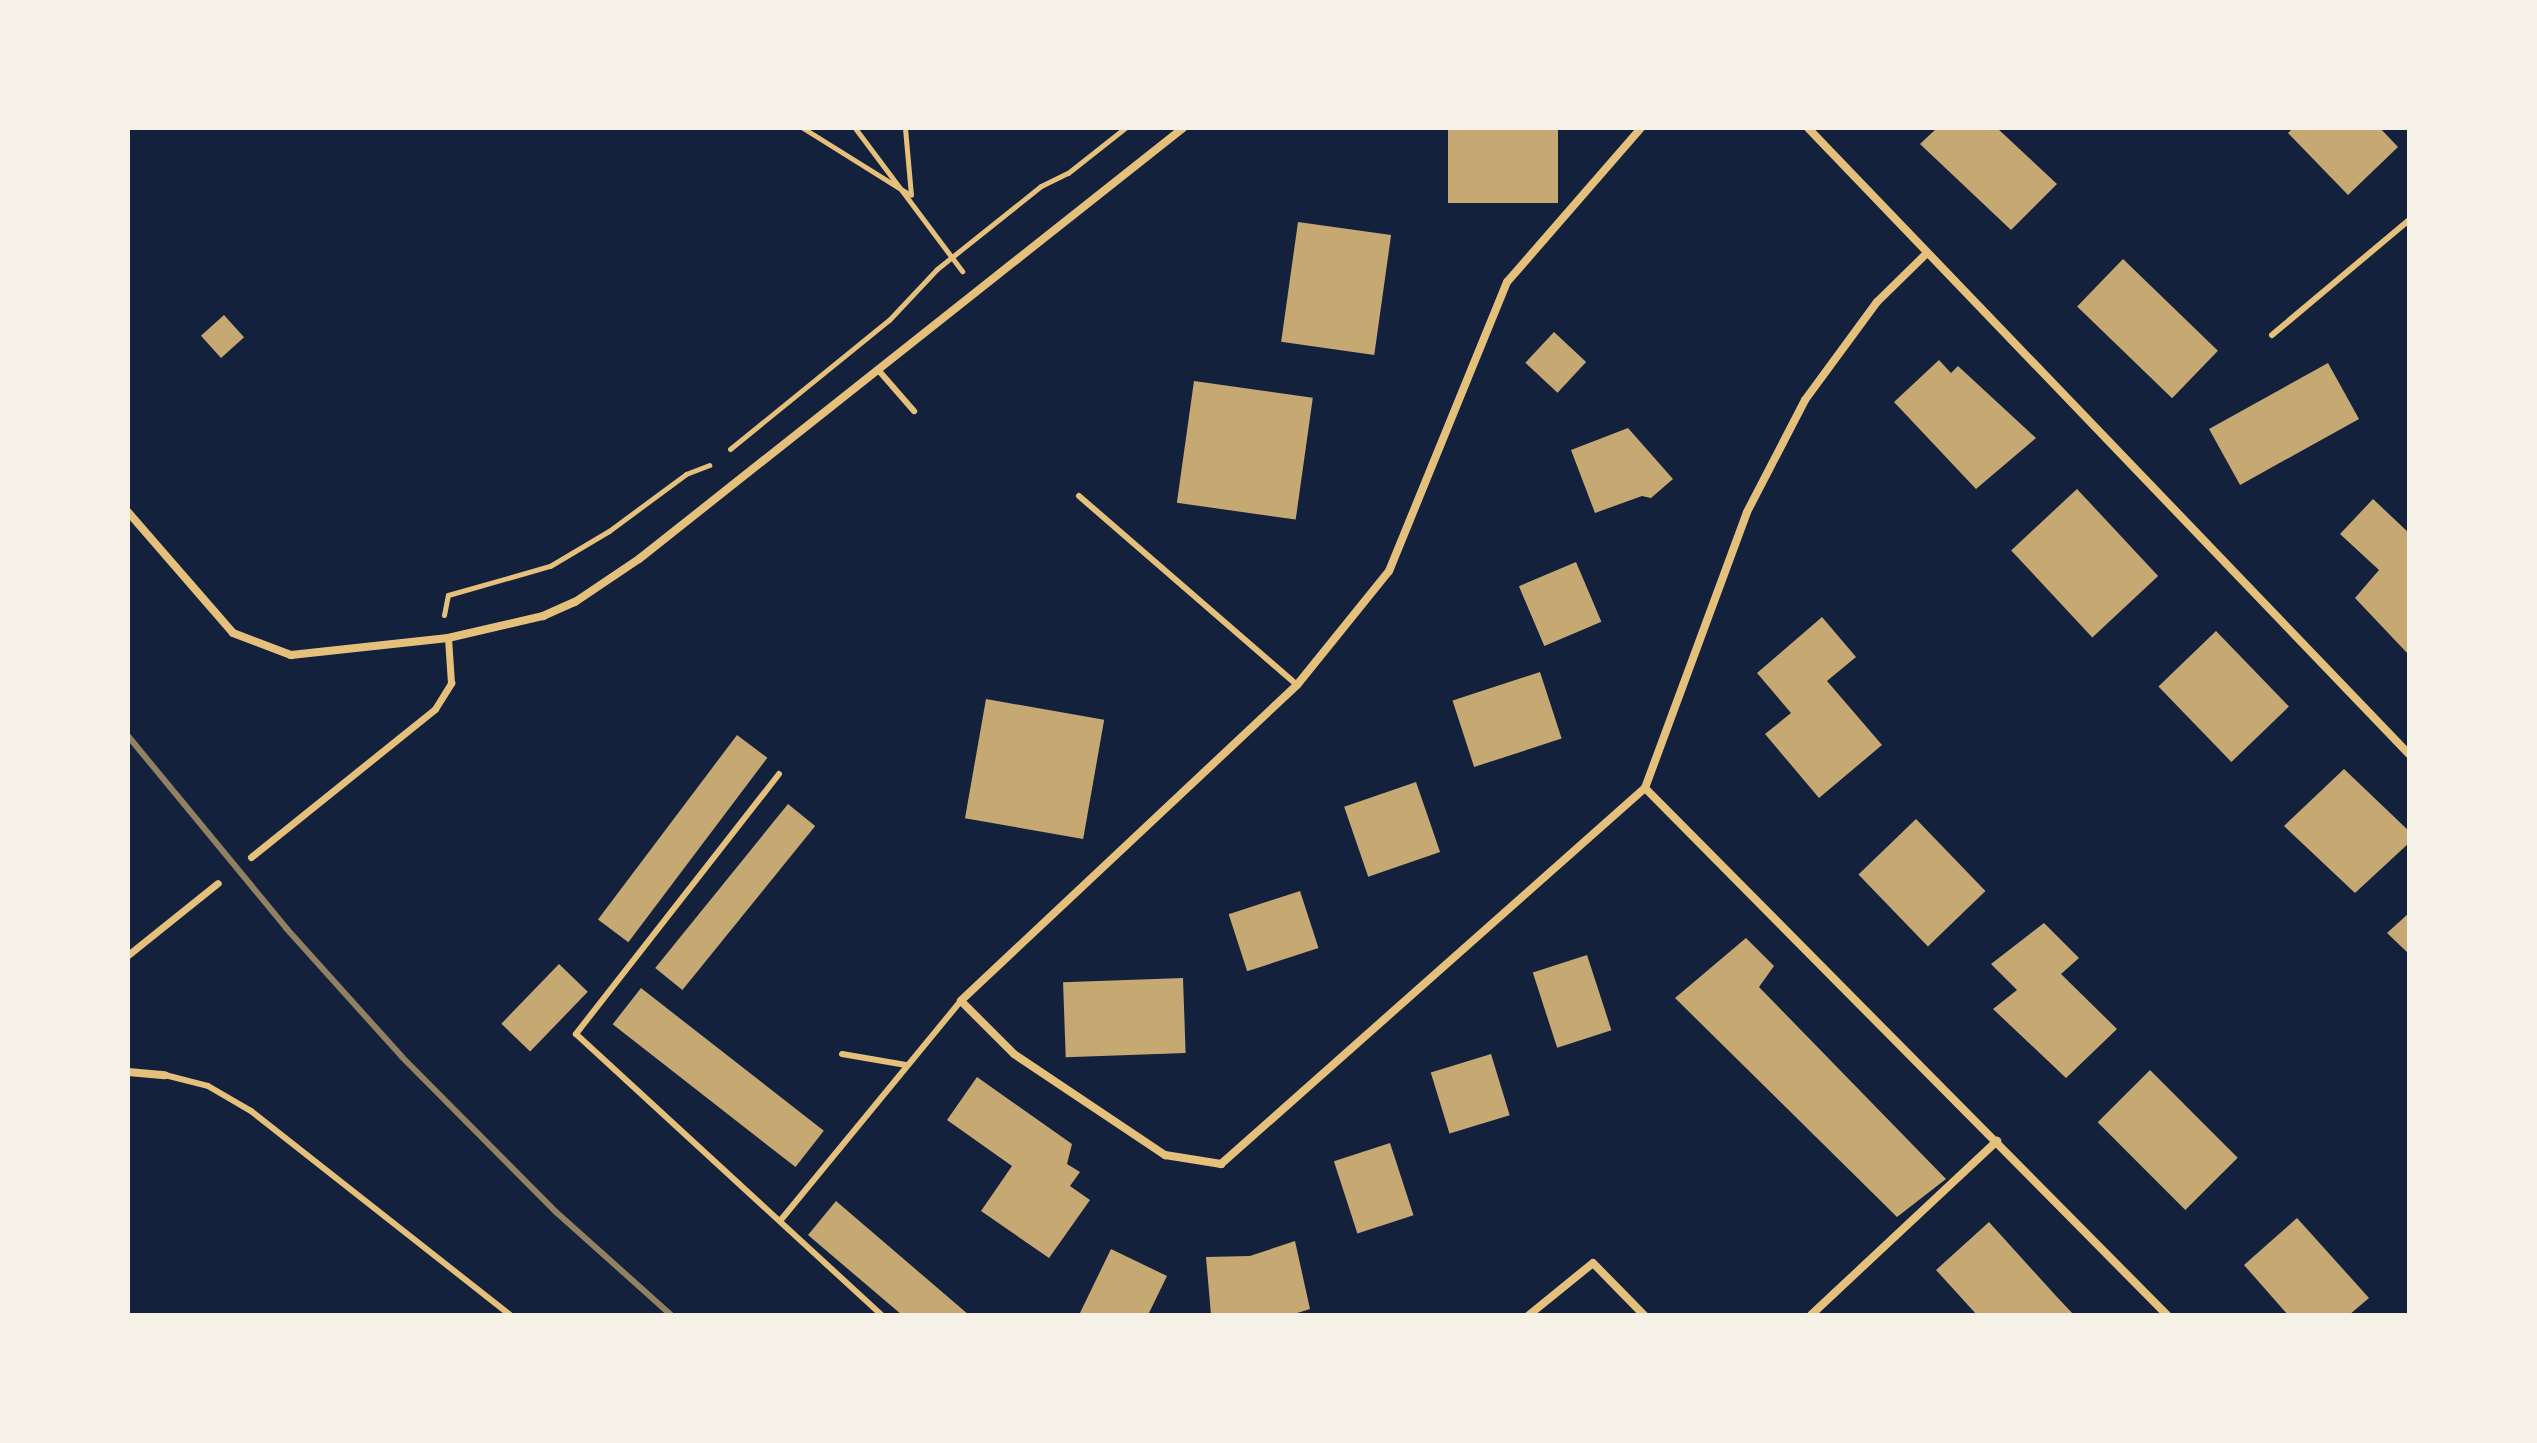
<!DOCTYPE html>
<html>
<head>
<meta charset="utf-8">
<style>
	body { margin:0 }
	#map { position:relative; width:2537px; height:1443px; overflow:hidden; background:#14213d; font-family:"DM Sans",sans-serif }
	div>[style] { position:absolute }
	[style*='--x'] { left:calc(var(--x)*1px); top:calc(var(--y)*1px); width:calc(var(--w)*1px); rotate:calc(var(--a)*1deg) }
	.building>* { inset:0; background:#c6a872; transform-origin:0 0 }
	.path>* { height:5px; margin:-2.5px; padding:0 2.5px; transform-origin:2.5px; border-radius:2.5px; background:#e5c07b }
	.service>* { height:6px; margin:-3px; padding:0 3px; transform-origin:3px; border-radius:3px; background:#e5c07b }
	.pedestrian>* { height:7px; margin:-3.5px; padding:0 3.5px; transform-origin:3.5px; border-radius:3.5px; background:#e5c07b }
	.minor>* { height:8px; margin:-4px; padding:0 4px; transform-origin:4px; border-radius:4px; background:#e5c07b }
	.rail>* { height:6px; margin:-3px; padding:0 3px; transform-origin:3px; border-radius:3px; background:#918062 }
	span { translate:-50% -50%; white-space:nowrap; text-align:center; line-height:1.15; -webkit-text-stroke:7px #f6f1e7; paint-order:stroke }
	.frame { position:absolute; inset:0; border:130px solid #f6f1e7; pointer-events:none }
</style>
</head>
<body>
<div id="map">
	<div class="building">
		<div style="left:1448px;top:128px;width:110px;height:75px"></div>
		<div style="clip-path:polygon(1937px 128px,1997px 128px,2057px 184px,2011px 230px,1920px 144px)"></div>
		<div style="clip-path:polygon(2293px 128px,2380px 128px,2398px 147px,2348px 195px,2288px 133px)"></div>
		<div style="left:1298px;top:222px;width:94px;height:121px;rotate:8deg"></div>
		<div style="left:2123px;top:259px;width:132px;height:66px;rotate:44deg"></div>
		<div style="left:224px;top:315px;width:30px;height:31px;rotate:48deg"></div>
		<div style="left:1554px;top:332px;width:44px;height:42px;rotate:43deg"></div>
		<div style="clip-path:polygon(1939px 360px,1951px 373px,1958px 366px,2036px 438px,1976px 489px,1894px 402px)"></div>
		<div style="left:2328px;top:363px;width:64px;height:136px;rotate:61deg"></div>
		<div style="left:1194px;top:381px;width:120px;height:123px;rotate:8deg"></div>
		<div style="clip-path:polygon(1628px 428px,1673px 479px,1651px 498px,1642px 496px,1595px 513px,1571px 450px)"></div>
		<div style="left:2077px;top:489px;width:119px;height:90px;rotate:47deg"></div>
		<div style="clip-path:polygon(2373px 499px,2409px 533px,2409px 655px,2355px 598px,2379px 570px,2340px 534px)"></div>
		<div style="left:1576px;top:562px;width:65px;height:62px;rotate:67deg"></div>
		<div style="clip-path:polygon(1822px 617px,1856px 657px,1827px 681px,1882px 745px,1819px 798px,1765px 734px,1791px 713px,1757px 673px)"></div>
		<div style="left:2216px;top:631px;width:105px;height:80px;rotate:46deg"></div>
		<div style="left:1540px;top:672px;width:70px;height:92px;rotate:72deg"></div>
		<div style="left:986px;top:699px;width:120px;height:121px;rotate:10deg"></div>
		<div style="left:737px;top:735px;width:38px;height:231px;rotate:37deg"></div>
		<div style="clip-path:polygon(2344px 769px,2409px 831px,2409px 843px,2355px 893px,2284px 826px)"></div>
		<div style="left:1416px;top:782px;width:74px;height:76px;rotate:71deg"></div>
		<div style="left:788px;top:804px;width:35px;height:211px;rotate:39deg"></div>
		<div style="left:1916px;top:819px;width:100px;height:80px;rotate:46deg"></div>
		<div style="left:1300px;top:891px;width:60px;height:75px;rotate:72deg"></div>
		<div style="clip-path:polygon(2409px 913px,2409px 954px,2387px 933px)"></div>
		<div style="clip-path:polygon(2044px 923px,2079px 958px,2061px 974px,2117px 1029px,2066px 1078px,1993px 1009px,2017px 990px,1991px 964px)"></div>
		<div style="clip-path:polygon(1746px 938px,1774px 966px,1759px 987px,1946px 1179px,1897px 1217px,1675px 998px)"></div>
		<div style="left:1587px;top:955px;width:79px;height:57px;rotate:72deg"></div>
		<div style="left:559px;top:964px;width:40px;height:83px;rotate:44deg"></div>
		<div style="left:1183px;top:978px;width:75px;height:120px;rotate:88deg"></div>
		<div style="left:641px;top:988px;width:232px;height:46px;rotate:38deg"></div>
		<div style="left:1491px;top:1054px;width:64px;height:63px;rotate:73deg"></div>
		<div style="left:2150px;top:1070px;width:124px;height:74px;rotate:45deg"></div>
		<div style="clip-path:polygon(977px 1077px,1072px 1144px,1067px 1164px,1080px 1172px,1070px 1186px,1090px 1200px,1049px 1258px,981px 1211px,1012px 1166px,947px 1120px)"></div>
		<div style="left:1390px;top:1143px;width:76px;height:59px;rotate:72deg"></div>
		<div style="clip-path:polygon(836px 1201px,969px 1315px,902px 1315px,808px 1235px)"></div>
		<div style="clip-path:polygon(2297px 1218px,2369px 1298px,2349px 1315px,2288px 1315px,2244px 1265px)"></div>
		<div style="clip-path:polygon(1989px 1222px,2057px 1297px,2074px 1315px,1977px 1315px,1936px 1270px)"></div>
		<div style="clip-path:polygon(1295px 1241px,1310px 1309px,1291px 1315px,1211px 1315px,1206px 1257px,1250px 1256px)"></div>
		<div style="clip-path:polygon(1111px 1249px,1167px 1276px,1148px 1315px,1079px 1315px)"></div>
	</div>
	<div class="path">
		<div style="--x:803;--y:128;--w:123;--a:32"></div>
		<div style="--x:855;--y:128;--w:179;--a:53.2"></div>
		<div style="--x:905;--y:128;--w:67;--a:84.9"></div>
		<div style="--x:730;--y:449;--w:205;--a:-39.1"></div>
		<div style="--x:889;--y:320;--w:70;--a:-46.7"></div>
		<div style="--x:937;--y:269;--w:133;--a:-38.6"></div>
		<div style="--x:1041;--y:186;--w:30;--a:-26"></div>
		<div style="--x:1068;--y:173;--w:73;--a:-38.3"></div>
		<div style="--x:444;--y:615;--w:20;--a:-79"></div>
		<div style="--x:448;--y:595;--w:106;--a:-15.9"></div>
		<div style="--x:550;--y:566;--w:69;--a:-30.7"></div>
		<div style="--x:609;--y:531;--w:96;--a:-36.5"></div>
		<div style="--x:686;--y:474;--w:25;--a:-21"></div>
	</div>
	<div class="service">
		<div style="--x:2272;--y:335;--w:179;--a:-40"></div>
		<div style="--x:880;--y:372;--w:52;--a:48.9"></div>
		<div style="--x:1079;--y:496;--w:289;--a:40.9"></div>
		<div style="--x:779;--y:774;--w:330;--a:128"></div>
		<div style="--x:576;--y:1034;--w:415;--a:42.6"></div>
		<div style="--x:842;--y:1054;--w:65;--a:9.8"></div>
		<div style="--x:165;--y:1075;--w:44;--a:14.3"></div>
		<div style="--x:208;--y:1086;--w:50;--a:30.2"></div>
		<div style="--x:251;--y:1111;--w:330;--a:38.2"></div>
		<div style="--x:780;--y:1221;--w:285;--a:-50.6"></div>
	</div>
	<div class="pedestrian">
		<div style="--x:251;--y:857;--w:236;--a:-38.8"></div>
		<div style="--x:435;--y:709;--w:31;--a:-58"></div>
		<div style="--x:451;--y:683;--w:45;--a:-93.8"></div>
		<div style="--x:128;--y:955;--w:115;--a:-38.7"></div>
	</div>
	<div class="minor">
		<div style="--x:1641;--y:128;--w:204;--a:131"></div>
		<div style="--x:1507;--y:282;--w:312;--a:112.2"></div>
		<div style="--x:1389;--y:571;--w:146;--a:128.9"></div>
		<div style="--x:1297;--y:685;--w:461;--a:136.8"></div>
		<div style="--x:961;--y:1001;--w:75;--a:45"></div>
		<div style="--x:1014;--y:1054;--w:182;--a:33.8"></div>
		<div style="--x:1165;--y:1155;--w:57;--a:9.1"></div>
		<div style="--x:1221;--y:1164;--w:567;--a:-41.57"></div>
		<div style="--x:1645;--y:788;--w:294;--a:-69.7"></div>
		<div style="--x:1747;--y:512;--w:126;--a:-62.6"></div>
		<div style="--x:1805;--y:400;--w:122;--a:-53.7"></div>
		<div style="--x:1877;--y:302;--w:69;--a:-44.4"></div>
		<div style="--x:1808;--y:128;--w:868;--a:46.17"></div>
		<div style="--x:128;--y:512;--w:160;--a:49"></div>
		<div style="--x:233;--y:633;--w:62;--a:20.8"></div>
		<div style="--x:291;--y:655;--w:158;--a:-6.2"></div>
		<div style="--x:448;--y:638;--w:98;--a:-13"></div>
		<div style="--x:543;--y:616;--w:35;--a:-24"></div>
		<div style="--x:575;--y:602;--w:77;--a:-33.9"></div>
		<div style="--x:639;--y:559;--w:694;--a:-38.39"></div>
		<div style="--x:1645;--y:788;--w:742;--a:45.27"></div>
		<div style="--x:128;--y:1072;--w:37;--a:5"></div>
		<div style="--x:1529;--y:1315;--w:82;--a:-39.1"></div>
		<div style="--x:1593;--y:1263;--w:73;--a:45.6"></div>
		<div style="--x:1811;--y:1315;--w:255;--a:-43.1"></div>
	</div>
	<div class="rail">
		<div style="--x:128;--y:736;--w:249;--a:50.5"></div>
		<div style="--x:286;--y:928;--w:173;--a:48"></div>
		<div style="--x:402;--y:1057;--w:218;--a:45.2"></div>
		<div style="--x:556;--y:1212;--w:154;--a:41.8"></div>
	</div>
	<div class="frame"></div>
</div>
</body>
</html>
